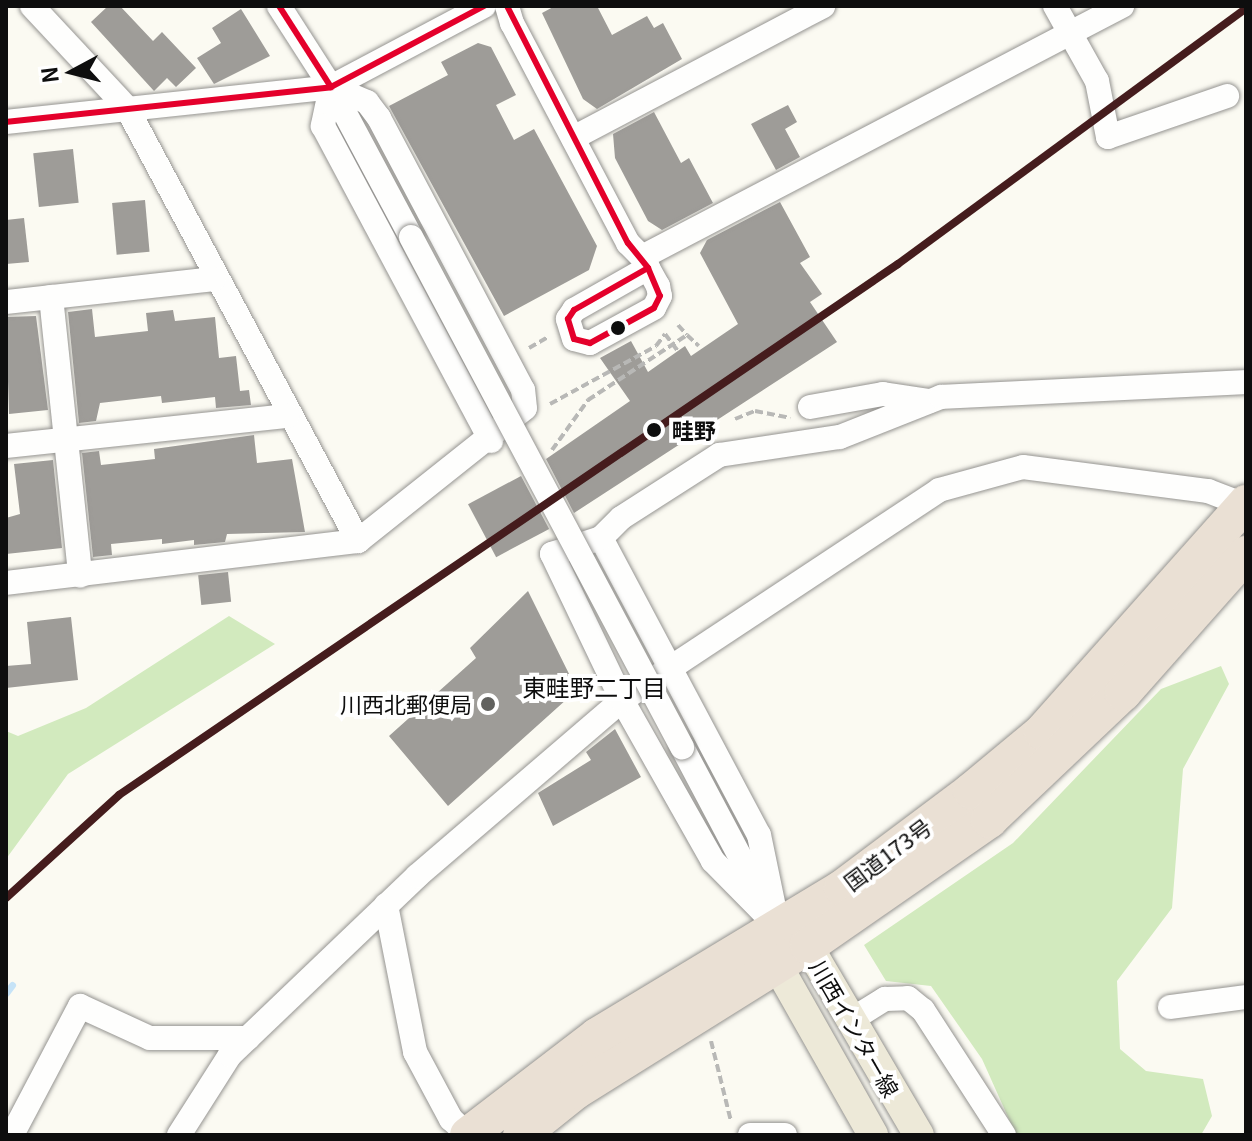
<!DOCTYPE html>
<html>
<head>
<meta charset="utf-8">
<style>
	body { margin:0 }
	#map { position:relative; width:1252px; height:1141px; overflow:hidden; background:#fbfaf2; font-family:Georgia,"Noto Sans JP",serif }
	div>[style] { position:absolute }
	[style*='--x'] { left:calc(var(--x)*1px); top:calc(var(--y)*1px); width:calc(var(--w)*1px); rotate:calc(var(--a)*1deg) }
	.forest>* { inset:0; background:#d2eabe }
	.stream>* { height:7px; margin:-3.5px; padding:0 3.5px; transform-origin:3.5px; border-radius:3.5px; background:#c6e3f7 }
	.building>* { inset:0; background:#9e9c98; transform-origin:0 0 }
	.path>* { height:4px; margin-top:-2px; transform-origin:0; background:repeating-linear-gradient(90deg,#b8b8b6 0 8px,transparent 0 12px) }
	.roads { filter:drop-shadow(0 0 2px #959491) drop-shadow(0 0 2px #959491) }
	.minor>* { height:24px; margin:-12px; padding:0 12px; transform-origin:12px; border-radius:12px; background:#fefefd }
	.major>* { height:30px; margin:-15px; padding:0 15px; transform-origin:15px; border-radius:15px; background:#ede9d8 }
	.highway>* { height:36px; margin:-18px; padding:0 18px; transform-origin:18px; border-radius:18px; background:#eae0d4 }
	.bridges { filter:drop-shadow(0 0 2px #959491) drop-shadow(0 0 2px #959491) }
	.minor-bridge>* { height:24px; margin:-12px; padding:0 12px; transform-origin:12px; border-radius:12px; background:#fefefd }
	.bus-1>* { height:6px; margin:-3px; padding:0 3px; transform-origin:3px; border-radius:3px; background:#e4002b }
	.rail-1>* { height:8px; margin:-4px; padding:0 4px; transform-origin:4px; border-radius:4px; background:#451c1d }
	.dots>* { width:22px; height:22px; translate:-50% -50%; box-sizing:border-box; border:4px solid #fff; border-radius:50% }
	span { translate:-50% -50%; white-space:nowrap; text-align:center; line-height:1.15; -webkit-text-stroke:8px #fff; paint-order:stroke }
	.stop-label { font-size:22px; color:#0e0e0e; font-weight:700 }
	.left { translate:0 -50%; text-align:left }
	.poi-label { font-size:22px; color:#0e0e0e }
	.right { translate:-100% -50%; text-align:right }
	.street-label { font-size:22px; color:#0e0e0e }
	.neighbourhood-label { font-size:24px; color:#0e0e0e }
	.frame { position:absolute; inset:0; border:8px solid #0e0e0e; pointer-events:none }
	.north { position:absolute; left:32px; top:32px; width:80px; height:80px; -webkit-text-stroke:6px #fff; paint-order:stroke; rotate:263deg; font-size:22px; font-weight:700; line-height:32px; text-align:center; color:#0e0e0e }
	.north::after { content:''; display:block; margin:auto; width:28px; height:36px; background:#0e0e0e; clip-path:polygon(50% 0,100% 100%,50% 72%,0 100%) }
</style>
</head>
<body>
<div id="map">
	<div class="forest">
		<div style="clip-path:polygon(229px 616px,275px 644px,68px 774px,6px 859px,6px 731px,18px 736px,86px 708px)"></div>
		<div style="clip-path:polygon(1221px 666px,1229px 684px,1183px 769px,1172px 908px,1117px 981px,1120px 1049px,1146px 1071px,1203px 1079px,1212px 1116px,1201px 1135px,1016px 1135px,982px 1059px,931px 986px,886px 981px,864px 945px,1013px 843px,1161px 689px)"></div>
	</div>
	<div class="stream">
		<div style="--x:6;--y:993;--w:10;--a:-53"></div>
	</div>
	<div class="building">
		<div style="clip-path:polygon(108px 6px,120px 6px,153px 41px,162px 32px,196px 68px,176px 87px,167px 78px,154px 91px,91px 22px)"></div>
		<div style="clip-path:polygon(555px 6px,597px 6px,612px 35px,647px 16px,654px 28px,663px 23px,682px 59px,597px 109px,583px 99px,542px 13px)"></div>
		<div style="clip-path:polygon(241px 9px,270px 56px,214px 84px,197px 58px,221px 43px,212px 28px)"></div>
		<div style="clip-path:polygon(478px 43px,491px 47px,516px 95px,496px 105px,514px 140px,534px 129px,597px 246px,589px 270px,504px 316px,389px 106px,448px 75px,441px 62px)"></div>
		<div style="clip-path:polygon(788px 105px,797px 122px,785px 129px,800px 157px,776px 170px,751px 124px)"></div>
		<div style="clip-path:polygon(654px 112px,681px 163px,689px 158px,713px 203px,662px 230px,648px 221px,615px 158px,613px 134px)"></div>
		<div style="left:73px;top:149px;width:54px;height:40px;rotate:84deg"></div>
		<div style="left:145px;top:200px;width:52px;height:33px;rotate:85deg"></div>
		<div style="clip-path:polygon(780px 202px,810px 257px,800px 263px,822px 294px,810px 302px,837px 342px,574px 513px,546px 459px,630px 401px,600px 358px,631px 341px,648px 372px,685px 346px,691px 356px,738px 324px,700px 253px,707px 240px)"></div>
		<div style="clip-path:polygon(24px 218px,29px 262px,6px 264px,6px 220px)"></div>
		<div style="clip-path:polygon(92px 309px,95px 337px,148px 331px,146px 313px,173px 310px,175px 321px,215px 317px,219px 358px,236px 356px,240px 391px,249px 390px,251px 405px,216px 408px,215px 397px,162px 403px,161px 396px,100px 403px,96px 421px,79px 423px,68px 312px)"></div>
		<div style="clip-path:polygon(36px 316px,48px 410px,9px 414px,6px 317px)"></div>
		<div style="clip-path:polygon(254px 435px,257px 463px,292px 459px,305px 532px,227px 534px,225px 542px,194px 545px,194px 540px,162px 544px,162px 539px,111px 544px,112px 555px,93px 557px,82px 453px,99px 451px,101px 465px,155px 459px,154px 449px)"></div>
		<div style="clip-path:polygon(53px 460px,62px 548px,6px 554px,6px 518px,20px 514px,14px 464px)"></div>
		<div style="left:521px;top:476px;width:60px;height:60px;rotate:62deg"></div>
		<div style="left:228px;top:572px;width:30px;height:30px;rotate:84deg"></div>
		<div style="clip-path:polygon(528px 591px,577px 690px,448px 806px,389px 736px,476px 658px,470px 648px)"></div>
		<div style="clip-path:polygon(71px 617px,78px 680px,6px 688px,6px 666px,31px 664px,27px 622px)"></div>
		<div style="clip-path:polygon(615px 729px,641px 777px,553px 826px,538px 793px,591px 760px,586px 752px)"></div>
	</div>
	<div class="path">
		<div style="--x:678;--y:325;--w:13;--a:48"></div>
		<div style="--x:665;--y:334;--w:21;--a:53"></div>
		<div style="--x:529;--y:348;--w:22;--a:-30"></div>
		<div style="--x:550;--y:404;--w:121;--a:-28.7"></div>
		<div style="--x:656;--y:346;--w:15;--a:-53"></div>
		<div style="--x:735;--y:419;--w:22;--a:-22"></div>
		<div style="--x:755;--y:411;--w:36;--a:11"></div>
		<div style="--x:552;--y:450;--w:62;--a:-54.2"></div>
		<div style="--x:588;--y:400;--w:118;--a:-33.3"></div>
		<div style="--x:687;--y:335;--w:16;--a:43"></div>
		<div style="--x:711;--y:1041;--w:82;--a:76"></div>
	</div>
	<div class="roads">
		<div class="minor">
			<div style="--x:32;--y:6;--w:139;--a:47"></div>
			<div style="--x:127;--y:108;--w:491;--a:61.9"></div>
			<div style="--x:279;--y:6;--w:96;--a:57.3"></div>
			<div style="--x:331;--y:87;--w:170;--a:61.9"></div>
			<div style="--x:507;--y:6;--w:18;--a:74"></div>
			<div style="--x:512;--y:23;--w:249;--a:62.2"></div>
			<div style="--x:628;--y:243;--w:20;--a:45"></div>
			<div style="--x:642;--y:257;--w:13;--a:61"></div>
			<div style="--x:648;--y:268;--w:21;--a:61"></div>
			<div style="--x:658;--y:286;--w:10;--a:79"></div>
			<div style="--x:660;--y:296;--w:13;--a:117"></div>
			<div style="--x:654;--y:308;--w:73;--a:151.3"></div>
			<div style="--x:590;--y:343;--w:16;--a:-166"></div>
			<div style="--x:574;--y:339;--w:21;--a:-107"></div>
			<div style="--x:568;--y:319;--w:11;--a:-56"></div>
			<div style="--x:574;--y:310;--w:85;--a:-29.6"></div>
			<div style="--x:1055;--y:6;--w:86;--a:60.8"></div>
			<div style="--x:1097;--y:81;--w:57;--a:78.9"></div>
			<div style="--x:1108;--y:137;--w:126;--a:-19"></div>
			<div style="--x:331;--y:87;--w:40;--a:102"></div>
			<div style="--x:323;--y:126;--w:357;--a:61.9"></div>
			<div style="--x:6;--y:122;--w:327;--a:-6.1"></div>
			<div style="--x:331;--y:87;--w:173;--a:-27.9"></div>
			<div style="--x:573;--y:138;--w:283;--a:-27.8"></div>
			<div style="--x:642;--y:257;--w:542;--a:-27.61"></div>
			<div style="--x:51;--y:297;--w:280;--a:84"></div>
			<div style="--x:6;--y:302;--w:209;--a:-6.3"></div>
			<div style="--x:810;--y:407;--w:74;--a:-10.1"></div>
			<div style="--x:883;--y:394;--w:47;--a:8.7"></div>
			<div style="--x:6;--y:446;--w:283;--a:-6.1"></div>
			<div style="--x:601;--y:538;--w:336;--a:62"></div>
			<div style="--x:759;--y:835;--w:94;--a:78.3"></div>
			<div style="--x:6;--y:583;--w:354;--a:-6.8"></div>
			<div style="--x:358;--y:541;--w:213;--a:-38.5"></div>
			<div style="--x:525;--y:408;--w:18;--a:-96"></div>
			<div style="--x:523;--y:390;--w:308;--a:-117.9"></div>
			<div style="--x:379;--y:118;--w:20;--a:-127"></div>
			<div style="--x:367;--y:102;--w:39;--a:-157"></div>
			<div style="--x:682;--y:747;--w:173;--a:62.1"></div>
			<div style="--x:386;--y:905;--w:150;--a:78.8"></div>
			<div style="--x:415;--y:1052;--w:76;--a:61.8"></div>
			<div style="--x:451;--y:1119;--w:23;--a:43"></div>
			<div style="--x:778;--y:927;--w:93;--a:-134.6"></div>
			<div style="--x:713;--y:861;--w:185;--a:-119.5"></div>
			<div style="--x:622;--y:700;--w:162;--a:-115.6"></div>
			<div style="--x:552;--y:554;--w:52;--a:-18.1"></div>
			<div style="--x:601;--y:538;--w:28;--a:-45"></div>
			<div style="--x:621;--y:518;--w:117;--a:-32.7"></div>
			<div style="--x:719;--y:455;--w:122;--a:-8.5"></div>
			<div style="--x:840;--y:437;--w:109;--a:-21.6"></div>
			<div style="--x:941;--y:397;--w:305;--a:-2.8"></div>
			<div style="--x:1170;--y:1007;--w:77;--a:-7.5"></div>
			<div style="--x:851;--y:1020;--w:40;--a:-32"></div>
			<div style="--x:885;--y:999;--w:23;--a:-2"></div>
			<div style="--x:908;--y:998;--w:19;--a:39"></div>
			<div style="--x:923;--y:1010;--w:149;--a:57.1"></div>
			<div style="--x:12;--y:1135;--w:146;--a:-62.2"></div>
			<div style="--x:80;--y:1006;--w:77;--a:24.6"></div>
			<div style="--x:150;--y:1038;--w:98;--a:0"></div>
			<div style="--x:179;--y:1135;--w:95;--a:-57.5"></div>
			<div style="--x:230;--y:1055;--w:259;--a:-43.7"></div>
			<div style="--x:417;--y:876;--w:270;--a:-40.6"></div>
			<div style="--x:622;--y:700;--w:380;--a:-33.5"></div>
			<div style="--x:939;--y:490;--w:87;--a:-15.3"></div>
			<div style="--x:1023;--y:467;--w:187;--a:7.4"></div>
			<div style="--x:1208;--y:491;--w:39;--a:21"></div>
			<div style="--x:750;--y:1135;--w:35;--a:0"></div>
		</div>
		<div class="major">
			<div style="--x:789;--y:934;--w:22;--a:32"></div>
			<div style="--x:808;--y:946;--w:219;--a:59.6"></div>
			<div style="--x:777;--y:945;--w:20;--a:90"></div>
			<div style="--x:777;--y:965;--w:195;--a:60.5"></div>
		</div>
		<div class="highway">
			<div style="--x:468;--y:1135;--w:163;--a:-37.5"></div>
			<div style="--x:597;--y:1036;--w:286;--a:-31.1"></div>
			<div style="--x:842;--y:888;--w:161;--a:-36.9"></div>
			<div style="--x:971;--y:791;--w:92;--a:-39.7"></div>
			<div style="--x:1042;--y:732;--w:307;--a:-48.3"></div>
			<div style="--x:521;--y:1135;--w:70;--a:-38.7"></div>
			<div style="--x:576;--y:1091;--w:274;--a:-32"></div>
			<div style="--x:808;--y:946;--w:221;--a:-34.8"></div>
			<div style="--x:989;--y:820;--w:185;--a:-43.5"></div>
			<div style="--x:1123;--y:693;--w:186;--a:-48.5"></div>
		</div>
	</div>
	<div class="bridges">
		<div class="minor-bridge">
			<div style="--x:411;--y:237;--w:578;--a:62.02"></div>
		</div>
	</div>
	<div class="bus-1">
		<div style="--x:279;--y:6;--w:96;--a:57.3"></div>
		<div style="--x:507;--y:6;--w:266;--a:63"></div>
		<div style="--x:628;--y:243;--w:32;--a:51"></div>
		<div style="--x:6;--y:122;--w:327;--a:-6.1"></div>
		<div style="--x:331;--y:87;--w:173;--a:-27.9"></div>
		<div style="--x:648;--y:268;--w:30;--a:67"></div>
		<div style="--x:660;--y:296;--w:13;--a:117"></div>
		<div style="--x:654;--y:308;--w:73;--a:151.3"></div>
		<div style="--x:590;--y:343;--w:16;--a:-166"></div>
		<div style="--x:574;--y:339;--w:21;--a:-107"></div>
		<div style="--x:568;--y:319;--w:11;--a:-56"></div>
		<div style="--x:574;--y:310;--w:85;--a:-29.6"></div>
	</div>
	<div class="rail-1">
		<div style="--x:6;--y:898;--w:153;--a:-42.3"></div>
		<div style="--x:119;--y:795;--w:943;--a:-34.28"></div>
		<div style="--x:898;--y:264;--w:432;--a:-36.3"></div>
	</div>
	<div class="dots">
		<div style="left:618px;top:328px;background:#0e0e0e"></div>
		<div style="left:654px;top:430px;background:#0e0e0e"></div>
		<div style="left:488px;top:704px;background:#61615e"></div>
	</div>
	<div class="stop-label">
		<span class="left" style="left:672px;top:430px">畦野</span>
	</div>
	<div class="poi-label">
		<span class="right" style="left:472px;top:704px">川西北郵便局</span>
	</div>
	<div class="street-label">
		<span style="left:887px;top:854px;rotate:-37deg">国道173号</span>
		<span style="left:855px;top:1028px;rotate:60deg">川西インター線</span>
	</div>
	<div class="neighbourhood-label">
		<span style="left:594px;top:687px">東畦野二丁目</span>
	</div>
	<div class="frame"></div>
	<div class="north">N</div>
</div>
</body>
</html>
